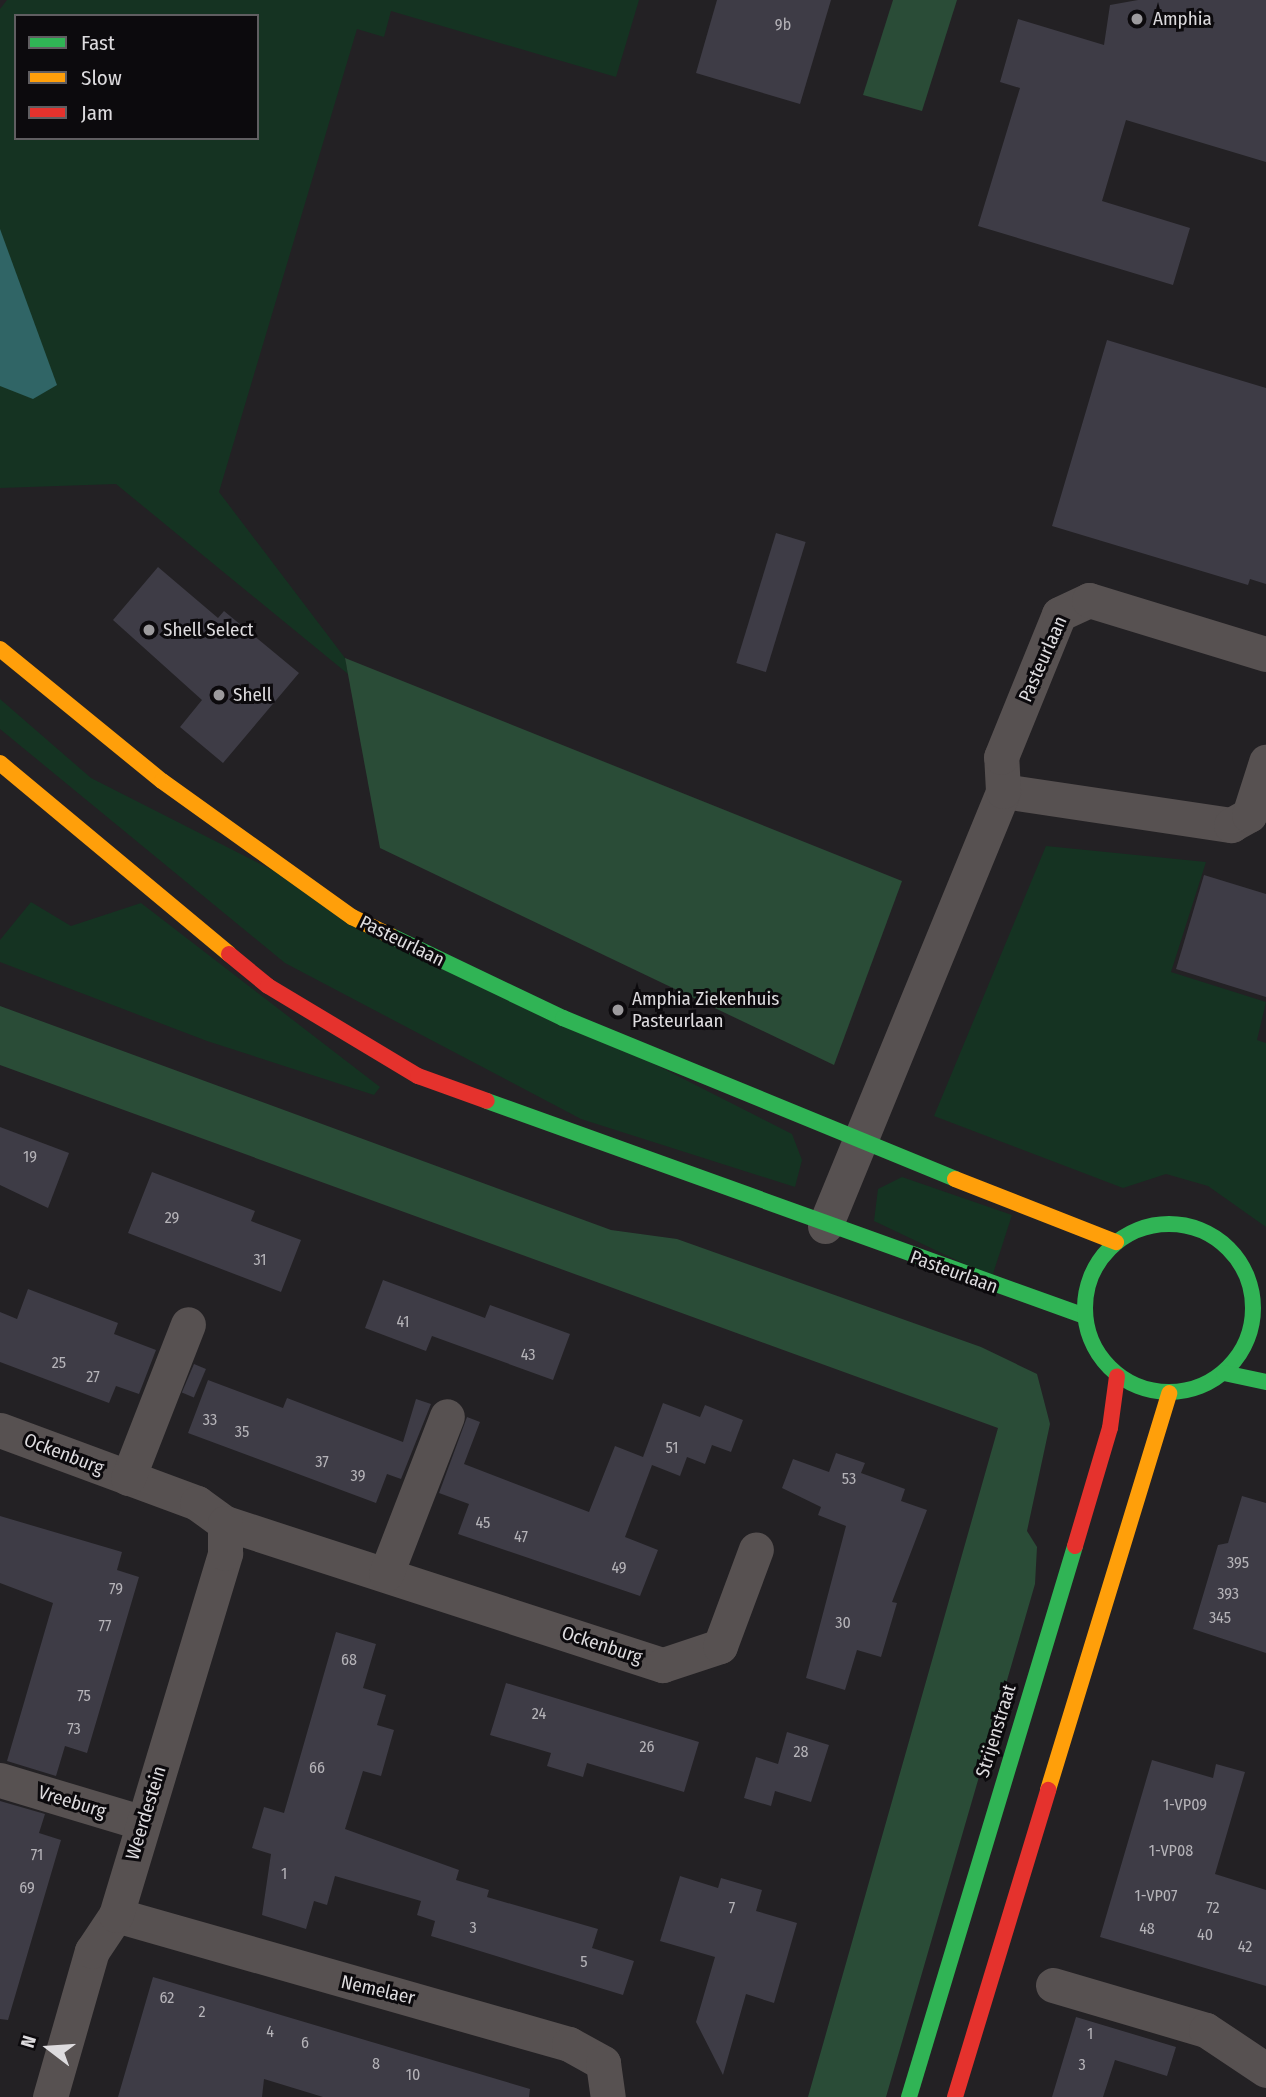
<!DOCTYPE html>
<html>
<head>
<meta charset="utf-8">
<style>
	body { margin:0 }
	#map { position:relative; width:1266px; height:2097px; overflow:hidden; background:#232124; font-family:"Fira Sans Condensed",sans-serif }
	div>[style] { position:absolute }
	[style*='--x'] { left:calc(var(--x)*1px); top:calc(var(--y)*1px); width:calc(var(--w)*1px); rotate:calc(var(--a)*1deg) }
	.green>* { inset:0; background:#153322 }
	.forest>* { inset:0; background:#2a4c37 }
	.water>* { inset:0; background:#306566 }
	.building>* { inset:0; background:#3e3c46; transform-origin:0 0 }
	.street>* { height:35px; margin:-17.5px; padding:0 17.5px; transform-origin:17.5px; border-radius:17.5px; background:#575151 }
	.fast>* { height:16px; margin:-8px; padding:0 8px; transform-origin:8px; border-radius:8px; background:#30b455 }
	.fast>.ring { margin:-8px; padding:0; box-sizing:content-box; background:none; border:16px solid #30b455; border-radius:50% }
	.slow>* { height:16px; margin:-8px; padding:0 8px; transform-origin:8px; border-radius:8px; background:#ff9f0a }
	.jam>* { height:16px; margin:-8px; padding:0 8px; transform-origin:8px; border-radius:8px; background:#e5322d }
	.dots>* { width:19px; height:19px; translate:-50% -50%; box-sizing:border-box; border:4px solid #0c0a0d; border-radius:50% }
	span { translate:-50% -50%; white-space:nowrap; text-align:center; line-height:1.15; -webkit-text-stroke:6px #0c0a0d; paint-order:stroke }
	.number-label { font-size:16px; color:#b5b3b8 }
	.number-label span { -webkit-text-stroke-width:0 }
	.poi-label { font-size:19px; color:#dddbde }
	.left { translate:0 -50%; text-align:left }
	.street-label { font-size:19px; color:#dddbde }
	.legend { position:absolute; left:14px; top:14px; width:245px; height:126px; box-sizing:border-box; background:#0c0a0d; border:2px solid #605e61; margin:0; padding:9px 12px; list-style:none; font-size:21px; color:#dddbde }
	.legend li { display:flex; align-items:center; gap:14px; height:35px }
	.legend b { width:35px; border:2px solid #605e61 }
	.north { position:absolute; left:14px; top:2013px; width:70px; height:70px; -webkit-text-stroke:5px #0c0a0d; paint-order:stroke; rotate:287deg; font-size:19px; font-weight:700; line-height:28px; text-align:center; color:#dddbde }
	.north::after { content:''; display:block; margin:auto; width:24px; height:32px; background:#dddbde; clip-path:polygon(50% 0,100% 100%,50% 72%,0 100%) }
</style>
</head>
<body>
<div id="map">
	<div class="green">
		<div style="clip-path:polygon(evenodd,7px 0,639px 0,616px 77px,391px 11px,384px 37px,357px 29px,219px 492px,345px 658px,348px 674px,116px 484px,0 488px,0 9px,7px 0,16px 16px,257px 16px,257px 138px,16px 138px,16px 16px)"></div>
		<div style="clip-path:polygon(0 699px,91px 778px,792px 1134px,802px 1160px,795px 1187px,581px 1119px,285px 963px,0 729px)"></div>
		<div style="clip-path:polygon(1046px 846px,1206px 862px,1171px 972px,1266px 1002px,1257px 1040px,1266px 1043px,1266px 1227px,1208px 1186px,1166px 1174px,1123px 1188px,934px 1116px)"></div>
		<div style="clip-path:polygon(31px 902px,71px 926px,141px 903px,380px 1087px,374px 1095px,207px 1041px,0 962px,0 940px)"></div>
		<div style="clip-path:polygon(902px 1177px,1012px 1215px,992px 1277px,874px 1221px,878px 1189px)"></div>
	</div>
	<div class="forest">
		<div style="clip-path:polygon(893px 0,957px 0,922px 111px,863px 95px)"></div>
		<div style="clip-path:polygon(345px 658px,902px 881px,834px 1065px,380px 848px)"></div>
		<div style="clip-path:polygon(0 1006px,611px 1230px,677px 1239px,981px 1347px,1037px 1374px,1050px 1424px,1027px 1531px,1037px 1547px,1035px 1584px,886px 2097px,808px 2097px,998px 1428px,0 1065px)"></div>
	</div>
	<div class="water">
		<div style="clip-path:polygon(0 229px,57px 385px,33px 399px,0 386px)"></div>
	</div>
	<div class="building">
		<div style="clip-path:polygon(717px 0,831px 0,800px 104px,696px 73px)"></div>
		<div style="clip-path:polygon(1138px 0,1266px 0,1266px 162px,1126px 120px,1102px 201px,1190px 228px,1173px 285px,978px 226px,1020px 88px,1000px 82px,1018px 19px,1104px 45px,1110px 5px)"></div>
		<div style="clip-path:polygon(1107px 340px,1266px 388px,1266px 584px,1250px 579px,1248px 585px,1052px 526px)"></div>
		<div style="left:776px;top:533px;width:31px;height:136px;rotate:17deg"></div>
		<div style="clip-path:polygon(158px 567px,218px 618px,224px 611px,299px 673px,223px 763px,180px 727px,202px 700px,113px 620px)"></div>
		<div style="clip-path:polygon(1204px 875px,1266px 894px,1266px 997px,1176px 969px)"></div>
		<div style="clip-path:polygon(0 1127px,69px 1153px,48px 1208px,0 1185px)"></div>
		<div style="clip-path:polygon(152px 1172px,255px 1211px,251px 1221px,301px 1240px,281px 1292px,128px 1233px)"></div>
		<div style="clip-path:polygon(383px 1280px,485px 1318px,490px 1305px,570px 1334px,553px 1380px,432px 1336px,426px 1351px,365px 1328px)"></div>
		<div style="clip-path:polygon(28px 1289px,118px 1323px,114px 1334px,156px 1350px,139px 1394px,116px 1386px,109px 1403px,0 1362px,0 1312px,17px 1319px)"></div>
		<div style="left:194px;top:1364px;width:13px;height:31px;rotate:23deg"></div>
		<div style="clip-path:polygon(208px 1380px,283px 1408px,287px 1398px,403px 1442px,416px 1399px,431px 1404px,401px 1479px,387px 1474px,376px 1503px,188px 1433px)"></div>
		<div style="clip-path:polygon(663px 1403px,700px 1417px,705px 1405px,743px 1420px,731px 1452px,712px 1445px,705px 1464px,687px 1457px,680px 1476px,652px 1465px,625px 1537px,658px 1550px,640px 1596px,458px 1534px,469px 1504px,439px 1493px,467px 1417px,480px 1422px,464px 1464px,589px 1512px,615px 1446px,643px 1457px)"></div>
		<div style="clip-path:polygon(836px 1453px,865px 1463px,861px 1473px,905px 1489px,901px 1501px,927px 1510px,892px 1602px,897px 1603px,881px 1657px,857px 1650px,845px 1690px,806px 1678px,846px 1526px,818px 1515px,821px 1507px,782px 1488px,793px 1459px,829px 1472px)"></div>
		<div style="clip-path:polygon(1242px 1496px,1266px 1503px,1266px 1653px,1193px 1629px,1218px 1545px,1228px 1543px)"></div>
		<div style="clip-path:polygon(0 1516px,122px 1552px,117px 1570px,139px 1577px,87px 1753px,65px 1746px,56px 1776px,7px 1761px,53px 1603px,0 1583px)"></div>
		<div style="clip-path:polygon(336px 1632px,376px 1644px,363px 1688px,386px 1695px,377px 1725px,394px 1730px,381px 1776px,363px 1771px,345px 1829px,459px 1870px,456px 1880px,489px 1890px,487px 1897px,598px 1929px,592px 1948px,634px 1961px,623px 1995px,431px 1936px,435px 1921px,417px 1915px,421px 1901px,335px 1876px,327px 1905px,314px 1901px,306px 1929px,262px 1915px,271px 1854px,252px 1848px,264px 1807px,284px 1813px)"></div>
		<div style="clip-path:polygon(506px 1683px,699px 1742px,684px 1792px,587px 1763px,583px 1777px,547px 1766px,551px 1753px,490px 1735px)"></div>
		<div style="clip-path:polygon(787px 1732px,829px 1745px,811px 1802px,775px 1791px,771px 1806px,744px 1798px,756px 1757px,778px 1764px)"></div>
		<div style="clip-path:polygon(1152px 1760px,1213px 1778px,1216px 1764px,1245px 1772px,1215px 1874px,1266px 1890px,1266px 1986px,1100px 1937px)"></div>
		<div style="clip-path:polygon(0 1801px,45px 1814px,39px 1833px,61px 1840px,8px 2020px,0 2019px)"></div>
		<div style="clip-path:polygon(680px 1876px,718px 1888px,721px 1878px,762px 1890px,756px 1911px,797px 1923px,774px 2003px,746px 1994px,723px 2075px,696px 2022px,715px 1957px,660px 1941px)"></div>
		<div style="clip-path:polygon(153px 1977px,530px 2089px,529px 2097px,323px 2097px,264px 2079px,262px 2097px,118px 2097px)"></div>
		<div style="clip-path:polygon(1076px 2017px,1176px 2047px,1167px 2076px,1115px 2060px,1103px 2097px,1052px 2097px)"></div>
	</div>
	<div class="street">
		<div style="--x:1003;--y:791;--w:231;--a:8.5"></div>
		<div style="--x:1231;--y:825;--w:21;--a:-29"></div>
		<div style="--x:1249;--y:815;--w:56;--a:-72.2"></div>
		<div style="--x:825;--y:1226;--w:470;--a:-67.7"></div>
		<div style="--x:1003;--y:791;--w:34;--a:-93"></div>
		<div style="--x:1001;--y:757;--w:154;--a:-67.9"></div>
		<div style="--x:1059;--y:614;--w:33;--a:-25"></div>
		<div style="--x:1089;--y:600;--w:185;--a:17"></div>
		<div style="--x:0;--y:1430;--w:210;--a:20.3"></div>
		<div style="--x:197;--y:1503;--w:34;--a:36"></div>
		<div style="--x:225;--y:1523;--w:460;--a:18"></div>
		<div style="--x:663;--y:1665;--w:60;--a:-18.4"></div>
		<div style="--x:720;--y:1646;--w:103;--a:-69.6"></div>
		<div style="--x:128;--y:1478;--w:165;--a:-68.7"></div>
		<div style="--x:386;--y:1574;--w:169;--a:-68.9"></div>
		<div style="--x:0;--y:1780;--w:149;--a:16.7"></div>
		<div style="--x:116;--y:1915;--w:471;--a:15.9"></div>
		<div style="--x:569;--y:2044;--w:39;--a:29"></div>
		<div style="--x:603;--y:2063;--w:34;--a:82"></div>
		<div style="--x:1053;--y:1985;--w:159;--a:16.4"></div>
		<div style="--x:1206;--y:2030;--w:72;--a:33.7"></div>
		<div style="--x:50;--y:2097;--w:152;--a:-74"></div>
		<div style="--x:92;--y:1951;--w:43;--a:-56.3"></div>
		<div style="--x:116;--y:1915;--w:378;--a:-73.2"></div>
		<div style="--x:225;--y:1553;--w:30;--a:-90"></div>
	</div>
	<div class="fast">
		<div style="--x:391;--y:936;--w:191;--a:25.5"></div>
		<div style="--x:563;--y:1018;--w:424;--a:22.3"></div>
		<div style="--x:487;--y:1101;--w:635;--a:19.78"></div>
		<div class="ring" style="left:1085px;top:1224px;width:152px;height:152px"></div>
		<div style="--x:1224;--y:1373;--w:43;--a:12.1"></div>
		<div style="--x:909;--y:2097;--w:575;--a:-73.23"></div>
	</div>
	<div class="slow">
		<div style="--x:0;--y:649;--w:209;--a:39.2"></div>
		<div style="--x:162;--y:781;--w:234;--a:35.6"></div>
		<div style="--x:352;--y:917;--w:43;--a:26"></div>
		<div style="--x:0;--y:763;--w:298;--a:39.8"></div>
		<div style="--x:955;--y:1179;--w:173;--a:21.4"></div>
		<div style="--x:1048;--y:1790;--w:415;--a:-73"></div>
	</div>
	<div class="jam">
		<div style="--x:229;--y:954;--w:50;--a:39.4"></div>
		<div style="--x:268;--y:986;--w:175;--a:31"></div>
		<div style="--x:418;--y:1076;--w:73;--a:19.9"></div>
		<div style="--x:1075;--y:1546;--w:123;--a:-73.5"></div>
		<div style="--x:1110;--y:1428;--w:52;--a:-82.3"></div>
		<div style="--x:955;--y:2097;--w:321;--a:-73.1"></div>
	</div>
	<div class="dots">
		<div style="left:1137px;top:19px;background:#9c9a9d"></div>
		<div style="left:149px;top:630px;background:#9c9a9d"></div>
		<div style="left:219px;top:695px;background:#9c9a9d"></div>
		<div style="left:618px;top:1010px;background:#9c9a9d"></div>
	</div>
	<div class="number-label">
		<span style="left:783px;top:25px">9b</span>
		<span style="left:30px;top:1157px">19</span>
		<span style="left:172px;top:1218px">29</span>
		<span style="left:260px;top:1260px">31</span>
		<span style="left:403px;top:1322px">41</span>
		<span style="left:528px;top:1355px">43</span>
		<span style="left:59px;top:1363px">25</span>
		<span style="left:93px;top:1377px">27</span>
		<span style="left:210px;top:1420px">33</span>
		<span style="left:242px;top:1432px">35</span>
		<span style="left:672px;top:1448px">51</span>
		<span style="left:322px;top:1462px">37</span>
		<span style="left:358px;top:1476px">39</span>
		<span style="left:849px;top:1479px">53</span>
		<span style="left:483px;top:1523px">45</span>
		<span style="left:521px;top:1537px">47</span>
		<span style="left:1238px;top:1563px">395</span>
		<span style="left:619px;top:1568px">49</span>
		<span style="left:116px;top:1589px">79</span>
		<span style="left:1228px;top:1594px">393</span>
		<span style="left:1220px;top:1618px">345</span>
		<span style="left:843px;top:1623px">30</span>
		<span style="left:105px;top:1626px">77</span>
		<span style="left:349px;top:1660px">68</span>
		<span style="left:84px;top:1696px">75</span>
		<span style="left:539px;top:1714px">24</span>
		<span style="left:74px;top:1729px">73</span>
		<span style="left:647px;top:1747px">26</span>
		<span style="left:801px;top:1752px">28</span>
		<span style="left:317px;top:1768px">66</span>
		<span style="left:1185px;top:1805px">1-VP09</span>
		<span style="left:1171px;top:1851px">1-VP08</span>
		<span style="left:37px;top:1855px">71</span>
		<span style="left:284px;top:1874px">1</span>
		<span style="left:27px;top:1888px">69</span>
		<span style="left:1156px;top:1896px">1-VP07</span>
		<span style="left:732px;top:1908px">7</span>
		<span style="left:1213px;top:1908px">72</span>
		<span style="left:473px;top:1928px">3</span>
		<span style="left:1147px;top:1929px">48</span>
		<span style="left:1205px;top:1935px">40</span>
		<span style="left:1245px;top:1947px">42</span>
		<span style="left:584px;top:1962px">5</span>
		<span style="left:167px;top:1998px">62</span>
		<span style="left:202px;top:2012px">2</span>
		<span style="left:270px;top:2032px">4</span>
		<span style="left:1090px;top:2034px">1</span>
		<span style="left:305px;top:2043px">6</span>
		<span style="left:376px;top:2064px">8</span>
		<span style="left:1082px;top:2065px">3</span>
		<span style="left:413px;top:2075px">10</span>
	</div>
	<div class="poi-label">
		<span class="left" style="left:1153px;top:19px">Amphia</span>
		<span class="left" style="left:163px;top:630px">Shell Select</span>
		<span class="left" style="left:233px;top:695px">Shell</span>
		<span class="left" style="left:632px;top:1010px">Amphia Ziekenhuis<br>Pasteurlaan</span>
	</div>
	<div class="street-label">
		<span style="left:1043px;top:659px;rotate:-66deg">Pasteurlaan</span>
		<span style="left:402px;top:941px;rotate:26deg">Pasteurlaan</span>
		<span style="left:954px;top:1272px;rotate:20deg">Pasteurlaan</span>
		<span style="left:64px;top:1454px;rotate:21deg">Ockenburg</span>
		<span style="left:602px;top:1645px;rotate:18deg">Ockenburg</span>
		<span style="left:996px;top:1731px;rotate:-73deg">Strijenstraat</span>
		<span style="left:72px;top:1802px;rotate:17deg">Vreeburg</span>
		<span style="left:146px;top:1813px;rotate:-73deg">Weerdestein</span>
		<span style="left:378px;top:1990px;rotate:13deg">Nemelaer</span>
	</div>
	<ul class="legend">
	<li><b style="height:9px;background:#30b455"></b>Fast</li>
	<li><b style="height:9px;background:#ff9f0a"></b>Slow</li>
	<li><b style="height:9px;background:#e5322d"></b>Jam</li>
	</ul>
	<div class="north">N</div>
</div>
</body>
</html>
